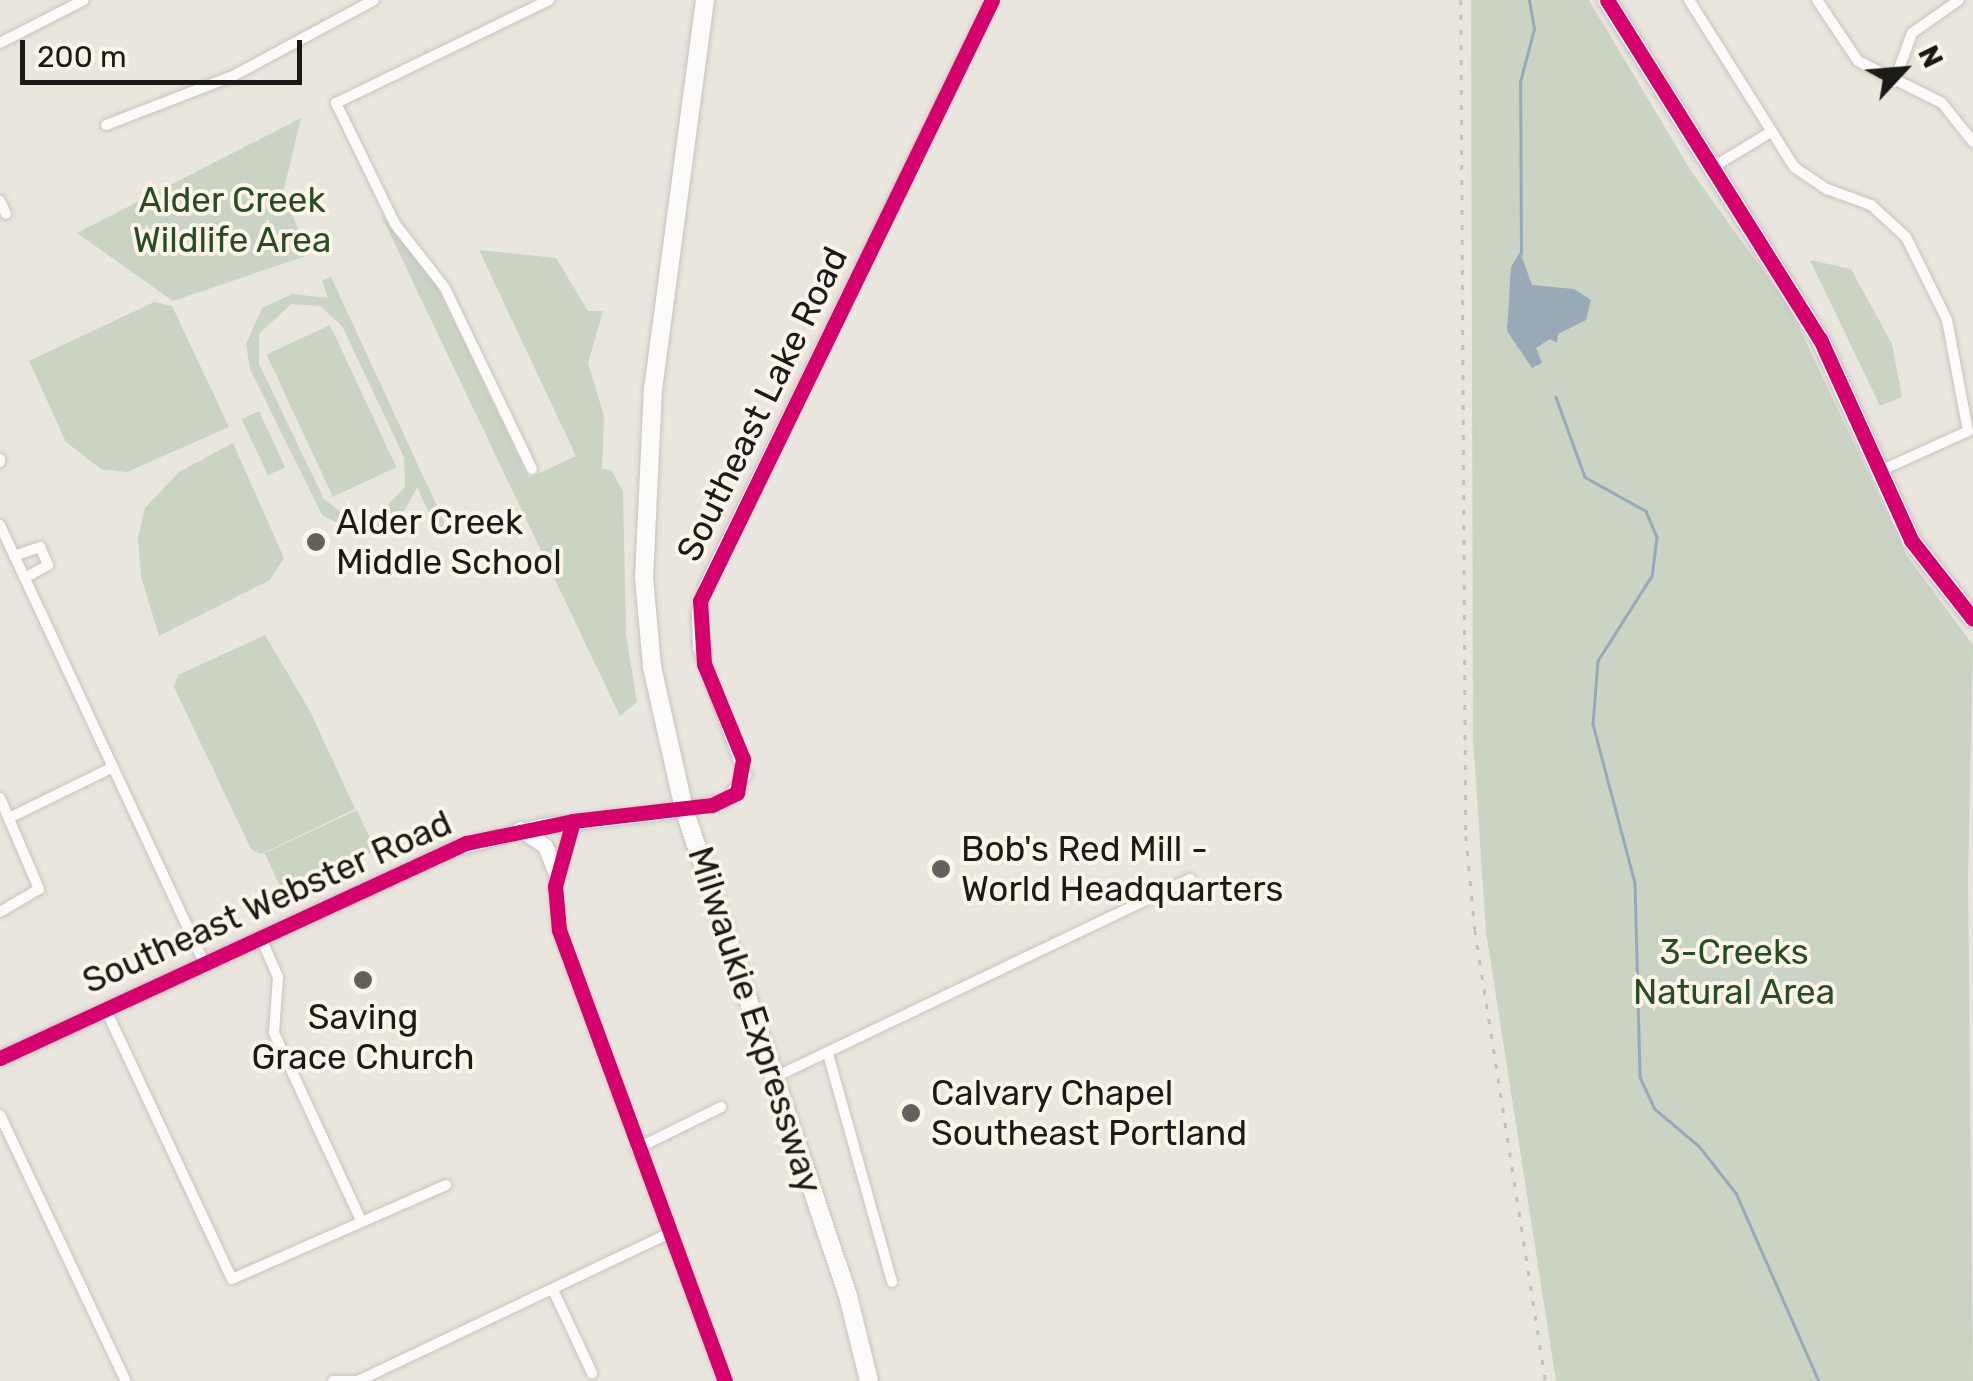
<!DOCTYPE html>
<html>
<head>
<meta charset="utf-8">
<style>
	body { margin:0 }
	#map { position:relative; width:1973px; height:1381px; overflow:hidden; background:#e9e6de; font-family:Rubik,sans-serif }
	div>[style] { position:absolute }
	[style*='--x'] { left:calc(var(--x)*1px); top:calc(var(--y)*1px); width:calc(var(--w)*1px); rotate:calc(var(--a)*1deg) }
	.green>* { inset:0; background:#cbd3c4; transform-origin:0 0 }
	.water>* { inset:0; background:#98a9b7 }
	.stream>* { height:2.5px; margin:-1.25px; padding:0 1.25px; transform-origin:1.25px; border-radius:1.25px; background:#98a9b7 }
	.roads { filter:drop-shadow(0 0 2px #c6c4be) drop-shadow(0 0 2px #c6c4be) }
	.minor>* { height:10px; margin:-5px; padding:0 5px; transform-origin:5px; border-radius:5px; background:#fcfbfa }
	.tertiary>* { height:12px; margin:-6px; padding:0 6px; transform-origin:6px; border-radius:6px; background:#fcfbfa }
	.secondary>* { height:15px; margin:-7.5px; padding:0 7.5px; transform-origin:7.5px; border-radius:7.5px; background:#fcfbfa }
	.primary>* { height:18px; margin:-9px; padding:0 9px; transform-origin:9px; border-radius:9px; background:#fcfbfa }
	.trunk>* { height:18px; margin:-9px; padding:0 9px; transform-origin:9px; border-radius:9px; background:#fcfbfa }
	.rail>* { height:2.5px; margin-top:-1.25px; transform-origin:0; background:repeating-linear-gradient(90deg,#c3c1bf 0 5px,transparent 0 15px) }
	.cycleway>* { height:15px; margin:-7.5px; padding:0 7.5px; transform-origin:7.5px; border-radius:7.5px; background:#d6006c }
	.dots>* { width:28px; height:28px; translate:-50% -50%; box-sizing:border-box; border:5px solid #faf5e8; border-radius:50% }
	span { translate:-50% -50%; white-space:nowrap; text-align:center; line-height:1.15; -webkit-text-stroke:8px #faf5e8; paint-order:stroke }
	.park-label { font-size:35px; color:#2a4c25 }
	.street-label { font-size:35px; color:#1c1a16 }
	.poi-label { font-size:35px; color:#1c1a16 }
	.left { translate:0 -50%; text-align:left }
	.north { position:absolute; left:1853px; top:20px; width:100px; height:100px; -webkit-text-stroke:8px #faf5e8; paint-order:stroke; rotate:64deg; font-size:28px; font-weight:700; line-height:40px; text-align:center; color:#1c1a16 }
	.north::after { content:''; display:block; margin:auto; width:35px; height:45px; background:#1c1a16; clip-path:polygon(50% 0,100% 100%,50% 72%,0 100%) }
	.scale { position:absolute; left:20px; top:40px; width:282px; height:45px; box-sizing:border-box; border:5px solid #1c1a16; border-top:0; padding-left:12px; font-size:30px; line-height:35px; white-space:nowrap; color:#1c1a16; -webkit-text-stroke:8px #faf5e8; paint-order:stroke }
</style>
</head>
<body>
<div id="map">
	<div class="green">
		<div style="clip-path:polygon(1471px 0,1589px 0,1691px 171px,1790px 308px,1907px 556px,1973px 645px,1968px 878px,1973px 1381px,1556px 1381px,1486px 932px,1473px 737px)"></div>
		<div style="clip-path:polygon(301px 118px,283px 193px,309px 255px,173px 301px,77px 233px)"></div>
		<div style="clip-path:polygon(381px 215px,437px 286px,529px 478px,576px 456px,479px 250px,556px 258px,588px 311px,603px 311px,588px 363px,604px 416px,602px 469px,611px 470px,623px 491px,626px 634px,637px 702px,620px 716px)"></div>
		<div style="clip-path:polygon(1810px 260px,1851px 269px,1892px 344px,1902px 397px,1880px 406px)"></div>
		<div style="clip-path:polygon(evenodd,331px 277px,448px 530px,439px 535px,417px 487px,405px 510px,378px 528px,353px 531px,322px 515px,250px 369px,246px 344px,262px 308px,292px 294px,328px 298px,322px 281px,331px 277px,291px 304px,320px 306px,342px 326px,404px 457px,405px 487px,376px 517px,347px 517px,324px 499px,259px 364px,259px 334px,291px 304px)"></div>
		<div style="clip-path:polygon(154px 302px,172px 306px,229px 427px,127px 472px,101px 469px,66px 442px,29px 361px)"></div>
		<div style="left:330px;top:325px;width:157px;height:70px;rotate:65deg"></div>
		<div style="left:259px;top:411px;width:62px;height:19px;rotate:65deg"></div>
		<div style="clip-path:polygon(233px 443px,284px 558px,270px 580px,159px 636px,141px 576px,138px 538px,145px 508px,179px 472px)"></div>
		<div style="clip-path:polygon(265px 635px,310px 711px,355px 809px,261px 854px,251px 849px,174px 687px,178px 675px)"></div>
		<div style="left:357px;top:810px;width:45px;height:102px;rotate:65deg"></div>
	</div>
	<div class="water">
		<div style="clip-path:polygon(1520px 252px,1532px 285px,1574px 289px,1591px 300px,1586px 320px,1558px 334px,1557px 343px,1550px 339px,1536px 348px,1542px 363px,1532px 368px,1507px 331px,1511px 267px)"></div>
	</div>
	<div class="stream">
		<div style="--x:1521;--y:254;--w:172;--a:-90.3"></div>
		<div style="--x:1520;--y:82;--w:55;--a:-75.2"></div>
		<div style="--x:1534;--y:29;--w:29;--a:-100"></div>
		<div style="--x:1556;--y:397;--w:85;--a:70.1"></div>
		<div style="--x:1585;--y:477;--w:70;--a:29.1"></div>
		<div style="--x:1646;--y:511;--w:28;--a:67"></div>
		<div style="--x:1657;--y:537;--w:39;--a:97"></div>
		<div style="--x:1652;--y:576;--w:101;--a:122.4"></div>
		<div style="--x:1598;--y:661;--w:63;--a:94.5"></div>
		<div style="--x:1593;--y:724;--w:164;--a:75.2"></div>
		<div style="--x:1635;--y:883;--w:194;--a:88.5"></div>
		<div style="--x:1640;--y:1077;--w:35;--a:65"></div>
		<div style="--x:1655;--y:1109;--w:57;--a:40.1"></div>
		<div style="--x:1699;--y:1146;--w:60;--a:51.8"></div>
		<div style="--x:1736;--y:1193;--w:206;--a:66.2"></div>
	</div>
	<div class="roads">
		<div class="minor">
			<div style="--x:1689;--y:0;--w:197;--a:57.8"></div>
			<div style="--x:1794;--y:167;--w:40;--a:34"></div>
			<div style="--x:1827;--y:189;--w:47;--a:20"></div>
			<div style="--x:1871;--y:205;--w:47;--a:42.4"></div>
			<div style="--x:1906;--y:237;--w:93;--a:63.7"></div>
			<div style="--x:1947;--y:320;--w:113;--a:79.3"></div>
			<div style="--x:1817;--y:0;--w:73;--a:56.1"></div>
			<div style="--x:1858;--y:61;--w:94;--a:26.6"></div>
			<div style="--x:1942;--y:103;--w:50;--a:51.5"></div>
			<div style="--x:0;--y:43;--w:94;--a:-27.1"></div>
			<div style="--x:1894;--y:82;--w:52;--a:-69.8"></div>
			<div style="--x:1912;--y:33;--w:57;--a:-35.1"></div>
			<div style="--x:106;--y:125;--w:136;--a:-21.1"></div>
			<div style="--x:233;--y:76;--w:160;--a:-28.3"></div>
			<div style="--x:1710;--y:169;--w:69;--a:-31.4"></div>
			<div style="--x:0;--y:201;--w:14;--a:65"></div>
			<div style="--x:0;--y:459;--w:3;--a:90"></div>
			<div style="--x:532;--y:469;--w:201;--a:-115.7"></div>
			<div style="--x:445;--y:288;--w:81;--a:-128"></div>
			<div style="--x:395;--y:224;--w:135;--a:-116"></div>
			<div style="--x:336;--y:103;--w:237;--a:-25.8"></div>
			<div style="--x:1880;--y:471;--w:97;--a:-24.4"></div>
			<div style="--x:0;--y:525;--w:481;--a:65"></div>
			<div style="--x:14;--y:556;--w:28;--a:-19"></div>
			<div style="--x:40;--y:547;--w:20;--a:66"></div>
			<div style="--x:48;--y:565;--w:26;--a:151"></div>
			<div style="--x:0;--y:798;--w:99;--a:66.8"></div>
			<div style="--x:39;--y:889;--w:45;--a:149.5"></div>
			<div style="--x:9;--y:818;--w:116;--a:-26.1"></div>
			<div style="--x:260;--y:936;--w:45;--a:66.3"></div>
			<div style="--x:278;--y:977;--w:56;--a:94.1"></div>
			<div style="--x:274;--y:1033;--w:206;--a:65.1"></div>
			<div style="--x:105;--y:1008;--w:299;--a:64.9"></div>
			<div style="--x:232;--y:1279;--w:234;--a:-23.7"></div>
			<div style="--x:828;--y:1054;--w:237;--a:74.3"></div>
			<div style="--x:775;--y:1077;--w:460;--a:-25.5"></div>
			<div style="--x:0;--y:1115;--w:294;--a:64.7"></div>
			<div style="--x:636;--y:1149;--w:95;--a:-26.3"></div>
			<div style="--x:553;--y:1290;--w:92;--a:64.8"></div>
			<div style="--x:333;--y:1381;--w:21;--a:0"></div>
			<div style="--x:358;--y:1381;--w:341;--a:-25.4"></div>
		</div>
		<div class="tertiary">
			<div style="--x:684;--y:809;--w:44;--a:-11.8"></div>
			<div style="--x:727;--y:800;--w:31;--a:-54"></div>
			<div style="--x:745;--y:775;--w:136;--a:-109.8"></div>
			<div style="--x:699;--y:647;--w:34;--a:-92"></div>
			<div style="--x:698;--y:613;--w:30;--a:-75"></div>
			<div style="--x:706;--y:584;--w:650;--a:-63.91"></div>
			<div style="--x:573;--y:821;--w:67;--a:105.5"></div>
			<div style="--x:555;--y:886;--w:44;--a:84.8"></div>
			<div style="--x:559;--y:930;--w:481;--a:69.8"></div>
		</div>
		<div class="secondary">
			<div style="--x:520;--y:829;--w:30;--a:34"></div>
			<div style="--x:545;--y:846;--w:32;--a:68"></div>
			<div style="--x:0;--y:1058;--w:503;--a:-24.78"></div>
			<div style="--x:457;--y:847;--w:87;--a:-14"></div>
			<div style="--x:541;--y:826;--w:144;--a:-6.8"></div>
		</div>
		<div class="primary">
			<div style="--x:1607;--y:0;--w:400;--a:57.9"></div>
			<div style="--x:1820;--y:339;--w:221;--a:65.6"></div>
			<div style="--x:1911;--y:540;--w:100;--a:51.9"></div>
		</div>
		<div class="trunk">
			<div style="--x:705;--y:0;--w:391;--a:97.6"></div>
			<div style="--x:653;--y:388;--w:189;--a:92.7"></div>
			<div style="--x:644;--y:577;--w:90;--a:84.9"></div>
			<div style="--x:652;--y:667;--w:146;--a:77.3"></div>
			<div style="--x:684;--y:809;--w:514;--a:71.39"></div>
			<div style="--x:848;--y:1296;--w:88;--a:76.1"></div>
		</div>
	</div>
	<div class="rail">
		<div style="--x:1461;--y:0;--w:836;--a:89.66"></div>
		<div style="--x:1466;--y:836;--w:94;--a:84.5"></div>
		<div style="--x:1475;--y:930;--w:457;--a:81.1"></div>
	</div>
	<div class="cycleway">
		<div style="--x:1607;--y:0;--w:400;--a:57.9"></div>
		<div style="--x:1820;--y:339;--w:221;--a:65.6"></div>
		<div style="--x:1911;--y:540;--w:100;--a:51.9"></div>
		<div style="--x:573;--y:821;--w:67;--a:105.5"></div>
		<div style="--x:555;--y:886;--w:44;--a:84.8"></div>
		<div style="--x:559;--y:930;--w:481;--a:69.8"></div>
		<div style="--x:0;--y:1058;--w:513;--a:-24.77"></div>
		<div style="--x:466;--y:843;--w:109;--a:-11.6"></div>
		<div style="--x:573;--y:821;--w:140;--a:-6.6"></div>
		<div style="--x:712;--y:805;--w:28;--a:-26"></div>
		<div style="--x:737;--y:793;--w:35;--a:-80"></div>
		<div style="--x:743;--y:759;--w:103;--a:-112.3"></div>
		<div style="--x:704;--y:664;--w:63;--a:-93.6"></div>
		<div style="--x:700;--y:601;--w:668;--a:-64.09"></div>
	</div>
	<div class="dots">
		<div style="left:316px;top:542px;background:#64615c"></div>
		<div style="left:941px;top:869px;background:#64615c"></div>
		<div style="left:363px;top:980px;background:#64615c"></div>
		<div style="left:911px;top:1113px;background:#64615c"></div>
	</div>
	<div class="park-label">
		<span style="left:232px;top:220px">Alder Creek<br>Wildlife Area</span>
		<span style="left:1734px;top:972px">3-Creeks<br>Natural Area</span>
	</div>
	<div class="street-label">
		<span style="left:762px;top:404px;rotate:-64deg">Southeast Lake Road</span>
		<span style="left:267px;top:902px;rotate:-24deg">Southeast Webster Road</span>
		<span style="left:755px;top:1020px;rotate:72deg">Milwaukie Expressway</span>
	</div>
	<div class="poi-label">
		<span class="left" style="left:336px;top:542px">Alder Creek<br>Middle School</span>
		<span class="left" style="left:961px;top:869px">Bob's Red Mill -<br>World Headquarters</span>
		<span style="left:363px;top:1037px">Saving<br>Grace Church</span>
		<span class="left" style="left:931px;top:1113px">Calvary Chapel<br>Southeast Portland</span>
	</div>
	<div class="north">N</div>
	<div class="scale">200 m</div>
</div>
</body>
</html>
